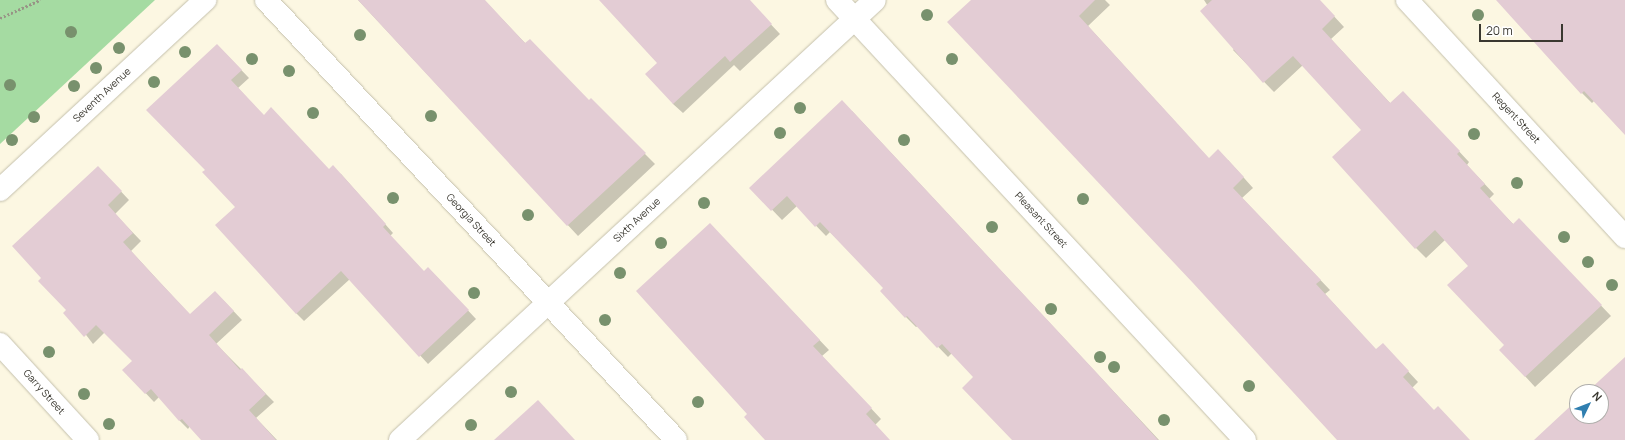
<!DOCTYPE html>
<html>
<head>
<meta charset="utf-8">
<style>
	body { margin:0 }
	#map { position:relative; width:1625px; height:440px; overflow:hidden; background:#fcf7e2; font-family:Manrope,sans-serif }
	div>[style] { position:absolute }
	[style*='--x'] { left:calc(var(--x)*1px); top:calc(var(--y)*1px); width:calc(var(--w)*1px); rotate:calc(var(--a)*1deg) }
	.green>* { inset:0; background:#a5dba2 }
	.shadow>* { inset:0; background:#0003 }
	.building>* { inset:0; background:#e3ccd4 }
	.path>* { height:2.5px; margin-top:-1.25px; transform-origin:0; background:repeating-linear-gradient(90deg,#989486 0 2px,transparent 0 4px) }
	.roads { filter:drop-shadow(0 0 1px #c4c0ac) drop-shadow(0 0 1px #c4c0ac) }
	.minor>* { height:22px; margin:-11px; padding:0 11px; transform-origin:11px; border-radius:11px; background:#fff }
	.trees>* { width:12px; height:12px; margin:-6px; border-radius:50%; background:#78916d }
	span { translate:-50% -50%; white-space:nowrap; text-align:center; line-height:1.15; -webkit-text-stroke:3px #fff; paint-order:stroke }
	.street-label { font-size:10px; color:#3a3830 }
	.north { position:absolute; left:1569px; top:384px; width:40px; height:40px; box-sizing:border-box; background:#fff; border:1px solid #b0afac; border-radius:50%; rotate:47deg; font-size:11px; font-weight:700; line-height:16px; text-align:center; color:#3a3830 }
	.north::after { content:''; display:block; margin:auto; width:14px; height:18px; background:#307fb0; clip-path:polygon(50% 0,100% 100%,50% 72%,0 100%) }
	.scale { position:absolute; left:1479px; top:24px; width:84px; height:18px; box-sizing:border-box; border:2px solid #3a3830; border-top:0; padding-left:5px; font-size:12px; line-height:14px; white-space:nowrap; color:#3a3830; -webkit-text-stroke:3px #fff; paint-order:stroke }
</style>
</head>
<body>
<div id="map">
	<div class="green">
		<div style="clip-path:polygon(0 0,155px 0,0 144px)"></div>
	</div>
	<div class="shadow">
		<div style="clip-path:polygon(358px 0,484px 0,526px 44px,589px 102px,591px 100px,655px 164px,578px 236px)"></div>
		<div style="clip-path:polygon(601px 0,748px 0,780px 34px,740px 71px,734px 65px,683px 113px,673px 104px,658px 63px)"></div>
		<div style="clip-path:polygon(973px 0,1105px 0,1110px 5px,1088px 26px,1209px 159px,1228px 160px,1253px 188px,1242px 198px,1330px 290px,1325px 294px,1376px 350px,1392px 354px,1418px 382px,1412px 388px,1434px 411px,1469px 440px,1338px 440px)"></div>
		<div style="clip-path:polygon(1204px 0,1319px 0,1344px 27px,1331px 39px,1391px 104px,1413px 102px,1469px 162px,1467px 165px,1494px 194px,1489px 199px,1514px 225px,1529px 230px,1611px 316px,1535px 387px,1501px 350px,1505px 345px,1469px 266px,1445px 240px,1426px 258px,1416px 248px,1363px 130px,1303px 65px,1274px 92px,1233px 50px,1235px 48px)"></div>
		<div style="clip-path:polygon(1497px 0,1625px 2px,1625px 134px,1594px 101px,1592px 103px,1582px 93px)"></div>
		<div style="clip-path:polygon(225px 53px,249px 78px,238px 88px,264px 116px,329px 170px,341px 174px,393px 233px,390px 236px,424px 272px,436px 276px,476px 319px,428px 364px,350px 279px,304px 321px,296px 313px,236px 207px,206px 170px)"></div>
		<div style="clip-path:polygon(852px 111px,1159px 440px,1013px 440px,975px 377px,952px 353px,948px 357px,918px 326px,916px 327px,906px 317px,881px 291px,885px 288px,830px 232px,826px 236px,797px 206px,782px 220px,751px 188px)"></div>
		<div style="clip-path:polygon(98px 167px,129px 200px,115px 214px,141px 241px,131px 251px,190px 315px,223px 300px,242px 320px,216px 344px,274px 402px,256px 418px,277px 440px,202px 440px,190px 426px,188px 429px,180px 421px,159px 397px,154px 402px,124px 370px,134px 361px,105px 332px,93px 344px,67px 310px)"></div>
		<div style="clip-path:polygon(719px 234px,829px 350px,822px 356px,881px 419px,875px 425px,889px 440px,767px 440px,748px 414px)"></div>
	</div>
	<div class="building">
		<div style="clip-path:polygon(358px 0,485px 0,525px 43px,530px 39px,589px 100px,591px 98px,646px 153px,567px 226px)"></div>
		<div style="clip-path:polygon(599px 0,750px 0,772px 24px,730px 62px,725px 56px,673px 104px,645px 74px,657px 63px)"></div>
		<div style="clip-path:polygon(971px 0,1095px 0,1079px 16px,1209px 158px,1218px 149px,1244px 177px,1233px 188px,1321px 280px,1316px 284px,1376px 349px,1383px 343px,1409px 371px,1403px 377px,1434px 410px,1438px 406px,1470px 440px,1337px 440px,1193px 283px,947px 22px)"></div>
		<div style="clip-path:polygon(1212px 0,1320px 0,1335px 16px,1322px 29px,1390px 103px,1403px 91px,1460px 151px,1457px 154px,1485px 184px,1480px 188px,1513px 224px,1519px 218px,1602px 305px,1525px 377px,1499px 350px,1504px 345px,1447px 285px,1468px 266px,1435px 230px,1415px 249px,1332px 157px,1361px 130px,1293px 56px,1263px 83px,1200px 11px)"></div>
		<div style="clip-path:polygon(1496px 0,1625px 0,1625px 135px,1584px 91px,1581px 94px)"></div>
		<div style="clip-path:polygon(217px 44px,242px 70px,231px 80px,264px 115px,271px 107px,329px 169px,333px 165px,386px 224px,383px 227px,424px 271px,428px 267px,469px 310px,419px 357px,341px 271px,296px 314px,215px 225px,235px 207px,202px 172px,205px 170px,146px 110px)"></div>
		<div style="clip-path:polygon(842px 100px,1096px 372px,1158px 440px,1012px 440px,962px 388px,973px 377px,942px 344px,937px 348px,907px 316px,905px 318px,880px 291px,883px 288px,820px 222px,815px 227px,787px 196px,771px 211px,749px 188px)"></div>
		<div style="clip-path:polygon(98px 166px,122px 191px,108px 205px,133px 233px,123px 242px,155px 277px,190px 314px,215px 291px,234px 311px,209px 335px,240px 370px,242px 368px,266px 394px,249px 410px,276px 440px,201px 440px,182px 419px,179px 421px,151px 389px,145px 394px,122px 370px,132px 361px,96px 325px,84px 337px,63px 313px,66px 310px,38px 281px,41px 278px,12px 246px)"></div>
		<div style="clip-path:polygon(710px 223px,820px 340px,813px 346px,872px 408px,866px 414px,890px 440px,765px 440px,744px 417px,747px 414px,636px 291px)"></div>
		<div style="clip-path:polygon(1625px 357px,1625px 440px,1534px 440px,1577px 400px,1577px 416px,1601px 416px,1601px 392px,1587px 392px)"></div>
		<div style="clip-path:polygon(538px 400px,575px 440px,494px 440px)"></div>
	</div>
	<div class="path">
		<div style="--x:0;--y:18;--w:44;--a:-24.2"></div>
	</div>
	<div class="roads">
		<div class="minor">
			<div style="--x:266;--y:0;--w:601;--a:47.02"></div>
			<div style="--x:837;--y:0;--w:600;--a:47.16"></div>
			<div style="--x:1407;--y:0;--w:322;--a:47.4"></div>
			<div style="--x:0;--y:190;--w:280;--a:-42.8"></div>
			<div style="--x:0;--y:344;--w:130;--a:47.5"></div>
			<div style="--x:400;--y:440;--w:647;--a:-42.81"></div>
		</div>
	</div>
	<div class="trees">
		<div style="left:927px;top:15px"></div>
		<div style="left:1478px;top:15px"></div>
		<div style="left:71px;top:32px"></div>
		<div style="left:360px;top:35px"></div>
		<div style="left:119px;top:48px"></div>
		<div style="left:185px;top:52px"></div>
		<div style="left:252px;top:59px"></div>
		<div style="left:952px;top:59px"></div>
		<div style="left:96px;top:68px"></div>
		<div style="left:289px;top:71px"></div>
		<div style="left:154px;top:82px"></div>
		<div style="left:10px;top:85px"></div>
		<div style="left:74px;top:86px"></div>
		<div style="left:800px;top:108px"></div>
		<div style="left:313px;top:113px"></div>
		<div style="left:431px;top:116px"></div>
		<div style="left:34px;top:117px"></div>
		<div style="left:780px;top:133px"></div>
		<div style="left:1474px;top:134px"></div>
		<div style="left:12px;top:140px"></div>
		<div style="left:904px;top:140px"></div>
		<div style="left:1517px;top:183px"></div>
		<div style="left:393px;top:198px"></div>
		<div style="left:1083px;top:199px"></div>
		<div style="left:704px;top:203px"></div>
		<div style="left:528px;top:215px"></div>
		<div style="left:992px;top:227px"></div>
		<div style="left:1564px;top:237px"></div>
		<div style="left:661px;top:243px"></div>
		<div style="left:1588px;top:262px"></div>
		<div style="left:620px;top:273px"></div>
		<div style="left:1612px;top:285px"></div>
		<div style="left:474px;top:293px"></div>
		<div style="left:1051px;top:309px"></div>
		<div style="left:605px;top:320px"></div>
		<div style="left:49px;top:352px"></div>
		<div style="left:1100px;top:357px"></div>
		<div style="left:1114px;top:367px"></div>
		<div style="left:1249px;top:386px"></div>
		<div style="left:511px;top:392px"></div>
		<div style="left:84px;top:394px"></div>
		<div style="left:698px;top:402px"></div>
		<div style="left:1164px;top:420px"></div>
		<div style="left:109px;top:424px"></div>
		<div style="left:471px;top:425px"></div>
	</div>
	<div class="street-label">
		<span style="left:102px;top:95px;rotate:-43deg">Seventh Avenue</span>
		<span style="left:1516px;top:118px;rotate:47deg">Regent Street</span>
		<span style="left:471px;top:220px;rotate:47deg">Georgia Street</span>
		<span style="left:637px;top:220px;rotate:-43deg">Sixth Avenue</span>
		<span style="left:1041px;top:220px;rotate:47deg">Pleasant Street</span>
		<span style="left:44px;top:392px;rotate:48deg">Garry Street</span>
	</div>
	<div class="north">N</div>
	<div class="scale">20 m</div>
</div>
</body>
</html>
